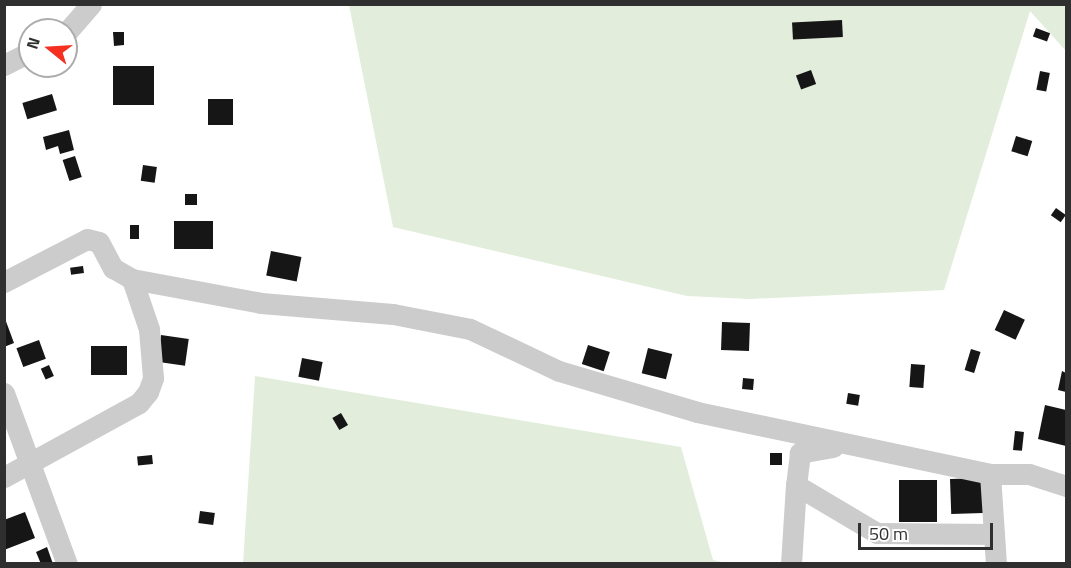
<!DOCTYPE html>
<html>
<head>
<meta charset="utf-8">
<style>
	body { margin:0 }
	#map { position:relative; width:1071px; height:568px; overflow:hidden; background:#fff; font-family:"Titillium Web",sans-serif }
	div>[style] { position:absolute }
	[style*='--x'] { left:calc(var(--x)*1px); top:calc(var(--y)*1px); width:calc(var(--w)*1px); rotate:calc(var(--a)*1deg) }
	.green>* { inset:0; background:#e2eddb }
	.building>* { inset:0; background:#161616; transform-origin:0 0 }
	.street>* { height:21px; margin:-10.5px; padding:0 10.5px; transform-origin:10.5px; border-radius:10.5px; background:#ccc }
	span { translate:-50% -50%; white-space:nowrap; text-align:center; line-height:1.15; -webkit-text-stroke:6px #fff; paint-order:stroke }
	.frame { position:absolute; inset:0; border:6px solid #2f2f2f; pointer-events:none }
	.north { position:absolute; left:18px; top:18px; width:60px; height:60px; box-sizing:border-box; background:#fff; border:2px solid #acacac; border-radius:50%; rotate:288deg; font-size:16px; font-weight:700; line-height:24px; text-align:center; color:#2f2f2f }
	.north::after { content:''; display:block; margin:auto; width:21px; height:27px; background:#f53021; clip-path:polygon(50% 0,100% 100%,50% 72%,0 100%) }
	.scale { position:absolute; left:858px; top:523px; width:135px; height:27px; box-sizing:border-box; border:3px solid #2f2f2f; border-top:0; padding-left:8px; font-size:18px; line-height:21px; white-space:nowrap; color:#2f2f2f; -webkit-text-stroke:4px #fff; paint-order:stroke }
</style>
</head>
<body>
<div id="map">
	<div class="green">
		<div style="clip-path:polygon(349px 5px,1066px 5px,1066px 51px,1030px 11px,944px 290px,750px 299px,687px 296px,393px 227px)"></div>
		<div style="clip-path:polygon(255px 376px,681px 447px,713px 560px,726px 563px,243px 564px)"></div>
	</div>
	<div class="building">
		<div style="left:842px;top:20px;width:17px;height:50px;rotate:87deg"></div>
		<div style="left:1036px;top:28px;width:15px;height:9px;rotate:20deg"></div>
		<div style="clip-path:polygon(113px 32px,124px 32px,124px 45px,114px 46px)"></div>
		<div style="left:113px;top:66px;width:41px;height:39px"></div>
		<div style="left:811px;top:70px;width:15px;height:16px;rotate:70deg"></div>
		<div style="left:1040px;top:71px;width:10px;height:19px;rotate:11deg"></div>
		<div style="left:52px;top:94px;width:17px;height:31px;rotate:73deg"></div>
		<div style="left:233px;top:99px;width:26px;height:25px;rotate:90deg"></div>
		<div style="clip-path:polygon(69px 130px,74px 150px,60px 154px,58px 146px,46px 150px,43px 137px)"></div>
		<div style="left:1016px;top:136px;width:17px;height:16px;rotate:17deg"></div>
		<div style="left:75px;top:156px;width:22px;height:13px;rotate:72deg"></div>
		<div style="left:143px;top:165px;width:14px;height:16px;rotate:8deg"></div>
		<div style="left:185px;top:194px;width:12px;height:11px"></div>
		<div style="left:1056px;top:208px;width:12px;height:9px;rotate:35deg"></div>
		<div style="left:174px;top:221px;width:39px;height:28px"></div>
		<div style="left:130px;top:225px;width:9px;height:14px"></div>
		<div style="left:271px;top:251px;width:31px;height:25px;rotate:11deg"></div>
		<div style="left:83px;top:266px;width:7px;height:13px;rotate:82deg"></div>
		<div style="left:1004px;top:310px;width:23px;height:22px;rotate:25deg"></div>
		<div style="clip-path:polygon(4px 316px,14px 343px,4px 347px)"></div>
		<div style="left:722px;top:322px;width:28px;height:28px;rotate:2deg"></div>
		<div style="left:161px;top:335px;width:28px;height:27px;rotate:8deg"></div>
		<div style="left:39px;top:340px;width:20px;height:24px;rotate:70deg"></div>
		<div style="left:588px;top:345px;width:23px;height:20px;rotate:18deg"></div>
		<div style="left:91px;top:346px;width:36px;height:29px"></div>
		<div style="left:648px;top:348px;width:25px;height:26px;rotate:14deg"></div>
		<div style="left:971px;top:349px;width:10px;height:22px;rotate:17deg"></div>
		<div style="left:302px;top:358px;width:21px;height:19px;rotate:11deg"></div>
		<div style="left:911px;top:364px;width:14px;height:23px;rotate:4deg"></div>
		<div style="left:49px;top:365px;width:12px;height:9px;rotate:66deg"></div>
		<div style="clip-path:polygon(1062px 371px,1066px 373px,1066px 392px,1058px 390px)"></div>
		<div style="left:743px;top:378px;width:11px;height:11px;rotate:5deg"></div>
		<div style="left:848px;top:393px;width:12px;height:11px;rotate:9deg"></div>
		<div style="clip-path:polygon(1045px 405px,1066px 410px,1066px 446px,1038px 439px)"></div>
		<div style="left:341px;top:413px;width:14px;height:10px;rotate:60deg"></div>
		<div style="left:1015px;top:431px;width:9px;height:19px;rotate:6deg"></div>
		<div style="left:770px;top:453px;width:12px;height:12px"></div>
		<div style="left:152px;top:455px;width:9px;height:15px;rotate:84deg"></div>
		<div style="left:982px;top:478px;width:35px;height:32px;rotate:88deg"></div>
		<div style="left:899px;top:480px;width:38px;height:42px"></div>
		<div style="left:200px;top:511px;width:15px;height:12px;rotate:8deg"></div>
		<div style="clip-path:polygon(25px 512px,35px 538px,4px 550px,4px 520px)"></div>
		<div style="clip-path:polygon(47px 547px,53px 564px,41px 564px,36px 552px)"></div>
	</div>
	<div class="street">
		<div style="--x:66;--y:33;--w:38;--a:-49"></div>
		<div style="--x:4;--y:65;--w:29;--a:-27"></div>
		<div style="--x:4;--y:282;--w:93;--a:-27.4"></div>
		<div style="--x:87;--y:239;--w:12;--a:14"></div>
		<div style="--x:99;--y:242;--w:30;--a:62"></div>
		<div style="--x:113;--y:268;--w:22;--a:30"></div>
		<div style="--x:4;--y:393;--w:182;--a:69.8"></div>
		<div style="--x:833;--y:447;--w:34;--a:170"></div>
		<div style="--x:800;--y:453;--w:32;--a:97"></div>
		<div style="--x:796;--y:485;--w:94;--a:30.7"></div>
		<div style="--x:877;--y:533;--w:117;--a:0.5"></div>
		<div style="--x:990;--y:474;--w:90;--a:86.2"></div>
		<div style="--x:4;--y:477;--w:154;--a:-28.7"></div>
		<div style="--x:139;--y:403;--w:14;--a:-51"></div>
		<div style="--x:148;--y:392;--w:15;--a:-70"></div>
		<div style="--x:153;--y:378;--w:49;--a:-94.7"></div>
		<div style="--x:149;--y:329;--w:53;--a:-108.8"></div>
		<div style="--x:132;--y:279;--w:131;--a:10.5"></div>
		<div style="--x:261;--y:303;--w:132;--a:4.8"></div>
		<div style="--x:393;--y:314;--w:78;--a:11"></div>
		<div style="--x:470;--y:329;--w:98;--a:25.3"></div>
		<div style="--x:559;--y:371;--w:144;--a:16.5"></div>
		<div style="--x:697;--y:412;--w:299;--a:11.9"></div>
		<div style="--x:990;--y:474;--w:39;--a:0"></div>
		<div style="--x:1029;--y:474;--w:39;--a:18"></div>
		<div style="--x:791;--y:564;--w:79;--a:-86.4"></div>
	</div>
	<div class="frame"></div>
	<div class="north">N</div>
	<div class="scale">50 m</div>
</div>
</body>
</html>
